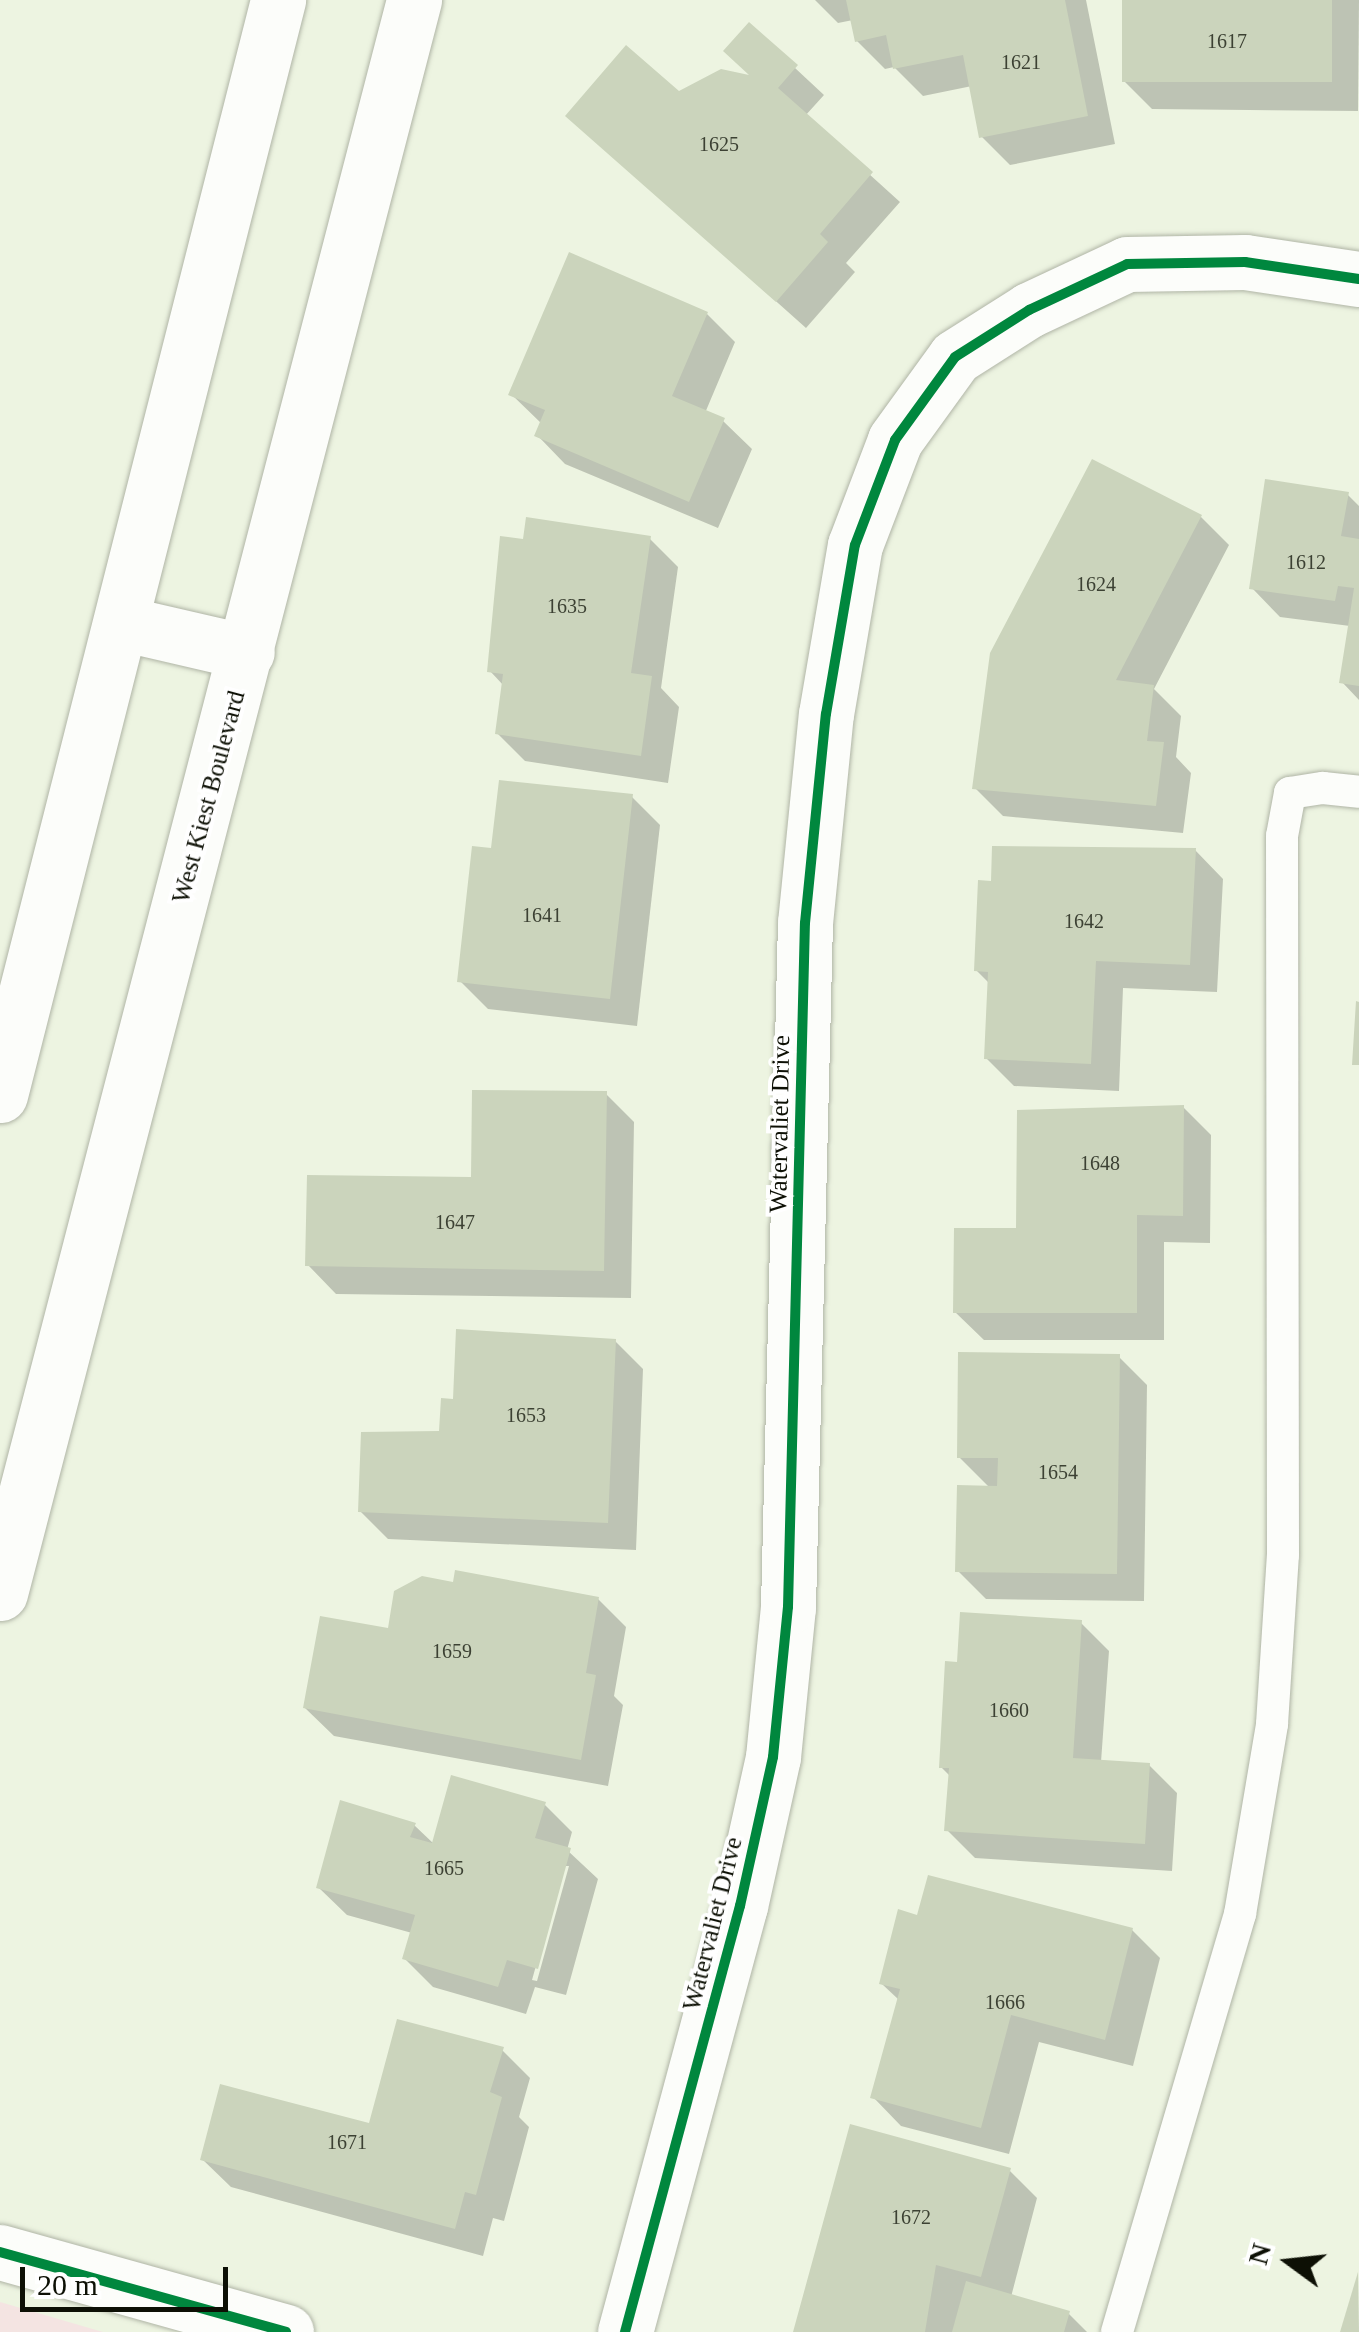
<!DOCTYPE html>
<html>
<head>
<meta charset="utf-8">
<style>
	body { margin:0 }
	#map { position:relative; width:1359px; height:2332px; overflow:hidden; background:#edf4e1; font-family:Georgia,serif }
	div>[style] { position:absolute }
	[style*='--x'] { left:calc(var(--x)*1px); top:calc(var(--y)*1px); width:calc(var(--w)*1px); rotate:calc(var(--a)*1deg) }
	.green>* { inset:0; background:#f4e4e2 }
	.shadow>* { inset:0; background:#0003 }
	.building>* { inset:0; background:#cbd4bc; transform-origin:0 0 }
	.roads { filter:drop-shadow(0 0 2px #b0b5a6) drop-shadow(0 0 2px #b0b5a6) }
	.service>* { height:32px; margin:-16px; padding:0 16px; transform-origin:16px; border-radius:16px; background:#fcfdfa }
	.minor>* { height:55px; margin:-27.5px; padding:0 27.5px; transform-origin:27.5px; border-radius:27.5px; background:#fcfdfa }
	.tertiary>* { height:55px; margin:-27.5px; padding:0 27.5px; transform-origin:27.5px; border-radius:27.5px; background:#fcfdfa }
	.secondary>* { height:55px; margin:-27.5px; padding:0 27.5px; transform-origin:27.5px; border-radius:27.5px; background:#fcfdfa }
	.cycleway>* { height:10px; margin:-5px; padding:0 5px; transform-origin:5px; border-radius:5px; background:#00873e }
	span { translate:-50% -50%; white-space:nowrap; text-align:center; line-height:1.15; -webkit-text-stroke:8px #fff; paint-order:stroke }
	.number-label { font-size:20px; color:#3c4133 }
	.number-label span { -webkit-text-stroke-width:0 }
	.street-label { font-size:25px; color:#0d1005 }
	.north { position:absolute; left:1239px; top:2212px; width:100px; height:100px; -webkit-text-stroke:8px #fff; paint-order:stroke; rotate:285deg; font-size:28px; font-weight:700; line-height:40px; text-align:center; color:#0d1005 }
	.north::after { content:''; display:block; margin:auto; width:35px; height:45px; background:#0d1005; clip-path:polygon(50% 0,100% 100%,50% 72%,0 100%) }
	.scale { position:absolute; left:20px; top:2267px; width:208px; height:45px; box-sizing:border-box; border:5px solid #0d1005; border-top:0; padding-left:12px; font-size:30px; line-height:35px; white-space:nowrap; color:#0d1005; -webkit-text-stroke:8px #fff; paint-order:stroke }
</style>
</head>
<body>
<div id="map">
	<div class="green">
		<div style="clip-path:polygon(0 2302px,103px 2332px,0 2332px)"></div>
	</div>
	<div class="shadow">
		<div style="clip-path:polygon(815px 0,1086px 0,1115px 144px,1010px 165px,982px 137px,972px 86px,923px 96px,894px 67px,885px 69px,857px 41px,853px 20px,838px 23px)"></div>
		<div style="clip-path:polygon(1124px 0,1359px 0,1358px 111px,1152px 109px,1124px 81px)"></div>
		<div style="clip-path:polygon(749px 25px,824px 95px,805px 116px,900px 202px,846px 263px,855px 272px,806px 328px,568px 116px,754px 79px)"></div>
		<div style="clip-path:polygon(707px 314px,735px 342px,705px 413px,723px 421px,752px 449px,718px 528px,565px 464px,537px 435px,542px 424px,511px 394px)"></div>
		<div style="clip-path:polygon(1093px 463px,1201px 517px,1229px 545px,1154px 689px,1181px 716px,1176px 757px,1191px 773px,1183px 833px,1003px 816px,975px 788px)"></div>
		<div style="clip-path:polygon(1347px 494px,1359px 506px,1359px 700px,1342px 682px,1350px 626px,1280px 617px,1252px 588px)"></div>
		<div style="clip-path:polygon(650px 539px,678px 567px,661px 688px,679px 707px,668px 783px,525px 761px,497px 733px,504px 686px,490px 671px,525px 542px)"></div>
		<div style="clip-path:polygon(631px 796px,660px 825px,637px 1026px,488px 1009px,460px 981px,494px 851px)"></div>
		<div style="clip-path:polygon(1195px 850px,1223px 879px,1217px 992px,1123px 988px,1119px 1091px,1014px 1086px,986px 1058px,990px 984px,976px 970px)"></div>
		<div style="clip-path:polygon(606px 1094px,634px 1122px,631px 1298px,336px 1294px,308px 1265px,474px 1180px)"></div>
		<div style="clip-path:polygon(1183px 1107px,1211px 1135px,1210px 1243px,1164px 1242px,1164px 1340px,984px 1340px,955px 1312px,1019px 1231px)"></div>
		<div style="clip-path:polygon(615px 1341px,643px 1369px,636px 1550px,388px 1539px,360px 1511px,442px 1433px,455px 1402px)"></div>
		<div style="clip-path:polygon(1119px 1357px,1147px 1385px,1144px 1601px,986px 1599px,958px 1571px,991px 1489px,959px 1457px)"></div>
		<div style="clip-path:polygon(455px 1585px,598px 1599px,626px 1627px,614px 1696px,623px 1705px,608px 1786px,334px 1736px,305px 1708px,390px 1631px)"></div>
		<div style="clip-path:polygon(1081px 1623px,1109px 1651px,1101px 1762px,1149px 1765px,1177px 1793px,1172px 1871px,975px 1858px,947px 1830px,951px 1777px,941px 1767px,960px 1664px)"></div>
		<div style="clip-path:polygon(evenodd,544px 1804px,572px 1832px,567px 1850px,598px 1879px,566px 1995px,535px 1987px,526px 2014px,433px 1987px,405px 1959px,412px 1933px,347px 1915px,318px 1887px,414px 1825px,434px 1844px,544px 1804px,564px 1866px,569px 1866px,537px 1981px,532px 1980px,564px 1866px)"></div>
		<div style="clip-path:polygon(919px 1918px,1132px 1930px,1160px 1958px,1133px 2066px,1039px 2042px,1009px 2154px,901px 2126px,873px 2097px,899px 2000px,882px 1984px)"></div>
		<div style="clip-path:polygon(502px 2050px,530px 2078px,519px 2117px,529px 2127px,504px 2221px,493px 2218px,483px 2256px,231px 2187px,202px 2159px,370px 2126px)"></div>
		<div style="clip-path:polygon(1009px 2170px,1037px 2198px,1011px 2297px,1069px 2314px,1087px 2332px,797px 2332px)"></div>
	</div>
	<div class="building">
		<div style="clip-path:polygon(846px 0,1065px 0,1088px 116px,979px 138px,963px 55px,893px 69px,886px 35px,855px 42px)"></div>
		<div style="left:1122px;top:0;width:210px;height:82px"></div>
		<div style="clip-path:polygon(749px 22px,798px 65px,778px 88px,873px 172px,820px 234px,828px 242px,776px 302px,565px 116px,626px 45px,679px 91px,721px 69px,749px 75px,723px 51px)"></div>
		<div style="clip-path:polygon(569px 252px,708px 312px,672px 396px,725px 418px,689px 502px,534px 436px,545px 410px,508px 395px)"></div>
		<div style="clip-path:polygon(1092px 459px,1202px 515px,1116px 680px,1154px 685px,1147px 741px,1164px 742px,1156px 806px,972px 789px,990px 653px)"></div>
		<div style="clip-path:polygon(1265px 479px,1349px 492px,1341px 536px,1359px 539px,1359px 686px,1339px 683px,1354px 588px,1338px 586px,1335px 601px,1249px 589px)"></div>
		<div style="clip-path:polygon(526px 517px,651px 536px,631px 673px,652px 676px,641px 756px,495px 734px,503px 674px,487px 672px,500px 536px,523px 539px)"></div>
		<div style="clip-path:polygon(499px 780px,633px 794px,610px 999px,457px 982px,472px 846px,491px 848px)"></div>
		<div style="clip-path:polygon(992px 846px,1196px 848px,1190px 965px,1096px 961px,1091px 1064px,984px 1059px,988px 972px,974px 971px,978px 880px,991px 881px)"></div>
		<div style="clip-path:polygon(1356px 1001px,1359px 1002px,1359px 1065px,1352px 1065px)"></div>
		<div style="clip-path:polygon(472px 1090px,607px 1091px,604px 1271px,305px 1266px,307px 1175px,471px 1177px)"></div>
		<div style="clip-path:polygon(1184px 1105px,1183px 1216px,1137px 1215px,1137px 1313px,953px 1313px,954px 1228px,1016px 1228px,1017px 1110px)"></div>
		<div style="clip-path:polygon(456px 1329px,616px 1339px,608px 1523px,358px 1512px,361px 1432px,439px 1431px,441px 1398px,453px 1399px)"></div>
		<div style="clip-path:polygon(958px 1352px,1120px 1354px,1117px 1574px,955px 1572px,957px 1485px,997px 1486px,998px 1458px,957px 1458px)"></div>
		<div style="clip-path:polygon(455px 1570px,599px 1597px,586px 1673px,596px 1675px,581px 1760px,303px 1708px,320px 1616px,388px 1628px,394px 1591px,422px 1576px,453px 1582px)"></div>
		<div style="clip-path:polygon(960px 1612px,1082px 1620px,1073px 1758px,1150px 1763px,1145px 1844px,944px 1831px,949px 1768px,939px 1768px,945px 1661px,957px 1662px)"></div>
		<div style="clip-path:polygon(451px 1775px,546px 1802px,535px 1838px,571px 1848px,538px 1969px,507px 1960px,498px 1987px,402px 1959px,415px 1915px,316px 1888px,340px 1800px,416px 1823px,410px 1837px,432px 1843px)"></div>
		<div style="clip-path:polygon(928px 1875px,1133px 1928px,1105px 2040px,1011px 2015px,981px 2128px,870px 2098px,900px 1989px,879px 1984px,898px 1909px,917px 1915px)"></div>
		<div style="clip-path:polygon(397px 2019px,504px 2047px,490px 2092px,502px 2097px,476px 2195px,465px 2192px,455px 2229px,200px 2160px,220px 2084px,369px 2123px)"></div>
		<div style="clip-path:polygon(850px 2124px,1011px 2168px,981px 2277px,936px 2265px,925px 2332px,793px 2332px)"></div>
		<div style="clip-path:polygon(1358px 2272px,1359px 2332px,1340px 2332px)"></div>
		<div style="clip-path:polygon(966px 2281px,1070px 2311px,1064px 2332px,952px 2332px)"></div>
	</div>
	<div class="roads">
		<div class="service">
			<div style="--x:1117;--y:2332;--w:436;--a:-73.6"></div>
			<div style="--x:1240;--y:1914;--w:193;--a:-80.4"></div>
			<div style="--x:1272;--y:1724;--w:169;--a:-86.3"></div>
			<div style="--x:1283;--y:1555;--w:719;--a:-90.08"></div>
			<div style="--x:1282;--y:836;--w:44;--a:-79.5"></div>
			<div style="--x:1290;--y:793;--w:33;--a:-9"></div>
			<div style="--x:1323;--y:788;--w:36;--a:6"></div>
		</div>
		<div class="minor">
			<div style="--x:625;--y:2332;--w:441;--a:-74.9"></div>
			<div style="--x:740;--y:1906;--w:153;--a:-77.5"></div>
			<div style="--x:773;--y:1757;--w:151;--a:-84.3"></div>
			<div style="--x:788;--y:1607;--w:684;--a:-88.58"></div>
			<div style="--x:805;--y:923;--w:210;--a:-84.3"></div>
			<div style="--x:826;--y:714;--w:171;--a:-80.3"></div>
			<div style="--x:855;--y:545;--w:112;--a:-69.1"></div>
			<div style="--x:895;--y:440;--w:102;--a:-54.1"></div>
			<div style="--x:955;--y:357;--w:88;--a:-32.4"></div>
			<div style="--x:1029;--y:310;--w:108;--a:-25.1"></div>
			<div style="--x:1127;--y:264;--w:118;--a:-1"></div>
			<div style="--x:1245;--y:262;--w:115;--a:8.5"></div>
		</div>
		<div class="tertiary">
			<div style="--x:0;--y:2252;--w:297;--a:15.6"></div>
		</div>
		<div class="secondary">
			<div style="--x:121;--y:623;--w:129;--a:13"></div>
			<div style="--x:0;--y:1095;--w:1130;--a:-75.75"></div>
			<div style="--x:0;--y:1593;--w:1646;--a:-75.43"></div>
		</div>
	</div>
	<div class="cycleway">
		<div style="--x:0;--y:2252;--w:297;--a:15.6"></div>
		<div style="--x:625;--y:2332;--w:441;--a:-74.9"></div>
		<div style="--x:740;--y:1906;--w:153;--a:-77.5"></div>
		<div style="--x:773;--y:1757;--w:151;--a:-84.3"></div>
		<div style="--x:788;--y:1607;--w:684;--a:-88.58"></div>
		<div style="--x:805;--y:923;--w:210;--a:-84.3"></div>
		<div style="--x:826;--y:714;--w:171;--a:-80.3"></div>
		<div style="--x:855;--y:545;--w:112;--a:-69.1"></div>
		<div style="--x:895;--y:440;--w:102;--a:-54.1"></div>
		<div style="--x:955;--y:357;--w:88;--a:-32.4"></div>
		<div style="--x:1029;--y:310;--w:108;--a:-25.1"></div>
		<div style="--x:1127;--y:264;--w:118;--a:-1"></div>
		<div style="--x:1245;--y:262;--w:115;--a:8.5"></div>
	</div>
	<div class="number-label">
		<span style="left:1227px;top:41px">1617</span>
		<span style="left:1021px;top:62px">1621</span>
		<span style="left:719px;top:144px">1625</span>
		<span style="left:1306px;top:562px">1612</span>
		<span style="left:1096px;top:584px">1624</span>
		<span style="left:567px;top:606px">1635</span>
		<span style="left:542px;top:915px">1641</span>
		<span style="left:1084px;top:921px">1642</span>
		<span style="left:1100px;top:1163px">1648</span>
		<span style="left:455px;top:1222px">1647</span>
		<span style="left:526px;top:1415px">1653</span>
		<span style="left:1058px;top:1472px">1654</span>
		<span style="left:452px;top:1651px">1659</span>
		<span style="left:1009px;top:1710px">1660</span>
		<span style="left:444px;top:1868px">1665</span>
		<span style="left:1005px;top:2002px">1666</span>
		<span style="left:347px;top:2142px">1671</span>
		<span style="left:911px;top:2217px">1672</span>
	</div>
	<div class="street-label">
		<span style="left:209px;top:797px;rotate:-75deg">West Kiest Boulevard</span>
		<span style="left:780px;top:1124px;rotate:-89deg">Watervaliet Drive</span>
		<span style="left:713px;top:1924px;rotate:-76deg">Watervaliet Drive</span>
	</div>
	<div class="north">N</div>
	<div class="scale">20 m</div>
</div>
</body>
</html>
